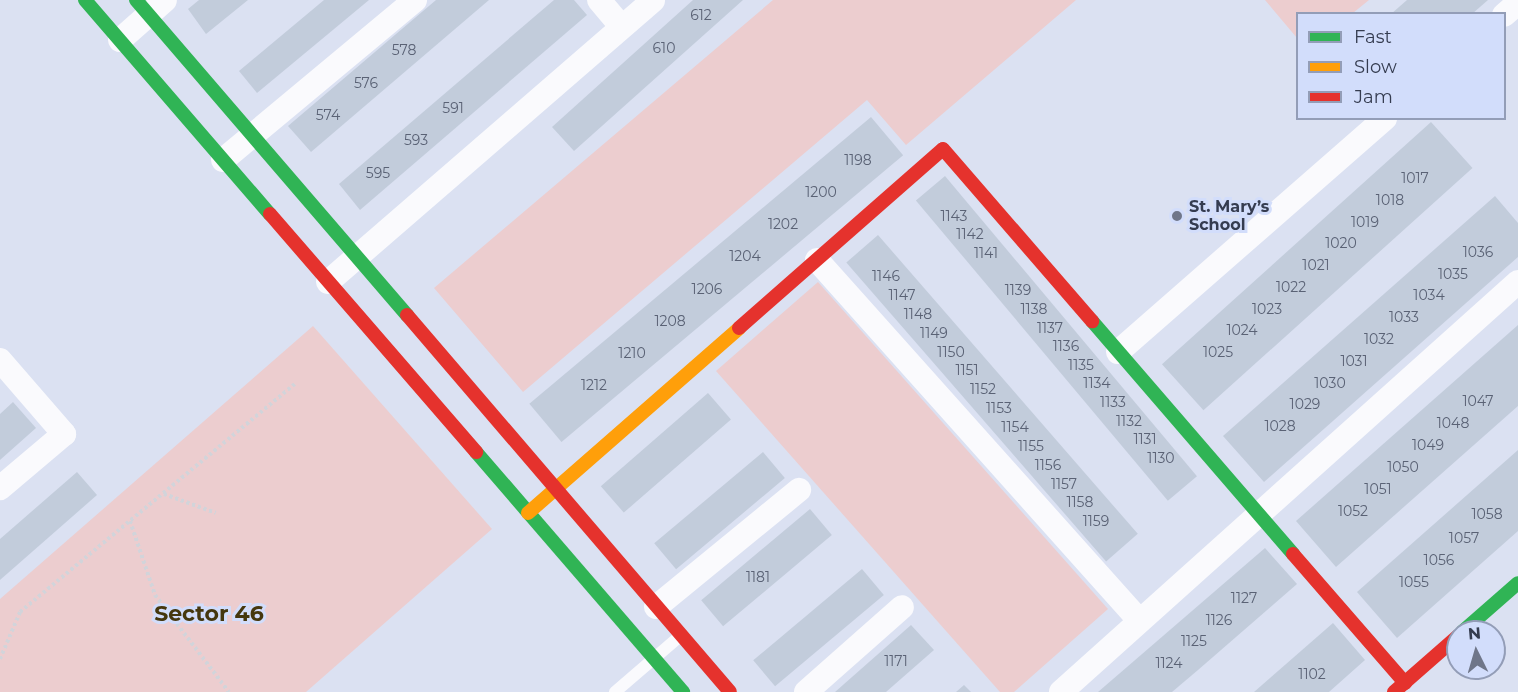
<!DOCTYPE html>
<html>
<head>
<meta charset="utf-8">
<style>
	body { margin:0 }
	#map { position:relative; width:1518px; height:692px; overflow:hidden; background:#dbe1f2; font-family:Montserrat,sans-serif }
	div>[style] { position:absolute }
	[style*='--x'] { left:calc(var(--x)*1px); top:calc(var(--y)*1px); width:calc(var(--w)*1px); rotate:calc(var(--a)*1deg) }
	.green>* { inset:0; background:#eccdcf }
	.building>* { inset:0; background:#c2ccdb; transform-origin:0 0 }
	.path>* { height:4px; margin-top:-2px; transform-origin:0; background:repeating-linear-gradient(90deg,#d2d4da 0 3px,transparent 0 6px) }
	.lane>* { height:12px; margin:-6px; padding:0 6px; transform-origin:6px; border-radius:6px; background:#fafafd }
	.street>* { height:24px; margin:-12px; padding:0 12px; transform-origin:12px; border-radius:12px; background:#fafafd }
	.fast>* { height:14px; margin:-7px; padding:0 7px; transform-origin:7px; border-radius:7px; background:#30b455 }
	.slow>* { height:14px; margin:-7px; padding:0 7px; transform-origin:7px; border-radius:7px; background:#ff9f0a }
	.jam>* { height:14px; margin:-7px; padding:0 7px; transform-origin:7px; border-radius:7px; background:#e5322d }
	.dots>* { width:16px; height:16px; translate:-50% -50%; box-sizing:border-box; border:3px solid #d2ddfb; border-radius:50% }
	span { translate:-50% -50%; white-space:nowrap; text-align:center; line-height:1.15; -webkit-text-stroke:6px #d2ddfb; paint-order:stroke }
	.number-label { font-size:14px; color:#5a6275 }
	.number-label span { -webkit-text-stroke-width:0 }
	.poi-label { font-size:16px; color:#353c50; font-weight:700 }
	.left { translate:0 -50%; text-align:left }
	.district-label { font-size:22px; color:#45370e; font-weight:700 }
	.legend { position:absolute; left:1296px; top:12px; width:210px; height:108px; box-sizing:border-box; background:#d2ddfb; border:2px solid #939db7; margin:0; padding:8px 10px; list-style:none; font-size:18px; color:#353c50 }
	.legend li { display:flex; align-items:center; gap:12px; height:30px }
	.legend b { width:30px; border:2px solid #939db7 }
	.north { position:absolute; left:1446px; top:620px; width:60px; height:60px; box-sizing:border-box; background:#d2ddfb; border:2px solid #939db7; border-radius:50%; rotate:355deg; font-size:16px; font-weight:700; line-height:24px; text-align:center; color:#353c50 }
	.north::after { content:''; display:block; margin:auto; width:21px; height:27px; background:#6f7689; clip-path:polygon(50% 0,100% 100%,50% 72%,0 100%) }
</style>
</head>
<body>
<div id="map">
	<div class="green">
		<div style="clip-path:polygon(773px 0,1076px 0,906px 145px,867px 100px,523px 392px,434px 288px)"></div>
		<div style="clip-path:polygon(1265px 0,1369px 0,1353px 13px,1298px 14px,1297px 38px)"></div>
		<div style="clip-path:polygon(818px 282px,1108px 609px,1014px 692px,1000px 692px,716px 371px)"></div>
		<div style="clip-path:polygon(313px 326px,492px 529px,306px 692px,0 692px,0 599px)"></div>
	</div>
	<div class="building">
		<div style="clip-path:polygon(199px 0,248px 0,206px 34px,188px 9px)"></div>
		<div style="clip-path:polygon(324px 0,369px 0,257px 93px,239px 71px)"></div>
		<div style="clip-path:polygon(436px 0,489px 0,311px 152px,288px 126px)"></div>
		<div style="clip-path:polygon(554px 0,574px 0,587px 15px,360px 210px,339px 184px)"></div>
		<div style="clip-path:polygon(693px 0,743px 0,574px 151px,552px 127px)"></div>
		<div style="clip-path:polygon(1407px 0,1488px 0,1472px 14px,1391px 14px)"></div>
		<div style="left:871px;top:117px;width:50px;height:446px;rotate:50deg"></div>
		<div style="left:1431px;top:122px;width:62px;height:362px;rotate:48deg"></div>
		<div style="left:945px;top:176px;width:392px;height:38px;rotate:50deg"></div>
		<div style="clip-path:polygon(1495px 196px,1518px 223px,1518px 257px,1264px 482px,1223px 436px)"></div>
		<div style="left:878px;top:235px;width:396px;height:42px;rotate:49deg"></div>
		<div style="clip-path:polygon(1518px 325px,1518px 406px,1336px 567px,1296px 521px)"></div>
		<div style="left:708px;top:393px;width:35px;height:142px;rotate:49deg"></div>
		<div style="clip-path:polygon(13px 402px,36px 428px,0 460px,0 414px)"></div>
		<div style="clip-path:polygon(1518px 450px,1518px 531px,1397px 638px,1357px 592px)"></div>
		<div style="left:763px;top:452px;width:34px;height:142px;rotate:50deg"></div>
		<div style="clip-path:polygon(77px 472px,97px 495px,0 580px,0 539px)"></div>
		<div style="left:810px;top:509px;width:34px;height:142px;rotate:50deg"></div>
		<div style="clip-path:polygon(1265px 548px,1297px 584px,1198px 670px,1172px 692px,1098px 692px)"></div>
		<div style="left:862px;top:569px;width:34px;height:142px;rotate:50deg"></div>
		<div style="clip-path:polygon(1333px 623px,1365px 660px,1329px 692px,1254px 692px)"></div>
		<div style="clip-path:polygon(911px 625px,934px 650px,886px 692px,835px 692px)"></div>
		<div style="clip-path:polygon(964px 685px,971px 692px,956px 692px)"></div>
	</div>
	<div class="path">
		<div style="--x:164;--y:494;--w:55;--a:20.1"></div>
		<div style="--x:130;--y:521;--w:78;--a:71.3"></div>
		<div style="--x:155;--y:595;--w:122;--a:52.7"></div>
		<div style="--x:0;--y:659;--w:51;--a:-66.9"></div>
		<div style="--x:20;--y:612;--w:359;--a:-39.7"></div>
	</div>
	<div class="lane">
		<div style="--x:615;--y:692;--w:86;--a:-40.7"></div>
	</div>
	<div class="street">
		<div style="--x:599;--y:0;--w:35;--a:50"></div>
		<div style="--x:1504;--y:15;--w:18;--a:-41"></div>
		<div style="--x:120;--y:40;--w:60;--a:-41.6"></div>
		<div style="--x:223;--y:160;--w:250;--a:-39.8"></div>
		<div style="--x:817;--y:260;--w:484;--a:48.2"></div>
		<div style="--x:328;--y:282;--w:430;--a:-40.9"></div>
		<div style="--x:1118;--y:352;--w:355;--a:-41.2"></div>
		<div style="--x:0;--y:360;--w:98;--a:49.1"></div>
		<div style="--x:64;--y:434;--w:84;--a:139.8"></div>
		<div style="--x:656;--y:607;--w:185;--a:-39.3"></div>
		<div style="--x:806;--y:692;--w:128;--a:-41.5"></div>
		<div style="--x:1061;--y:692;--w:614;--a:-41.9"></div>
	</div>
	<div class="fast">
		<div style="--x:85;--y:0;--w:283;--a:49.2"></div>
		<div style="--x:136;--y:0;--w:416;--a:49.3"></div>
		<div style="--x:1092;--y:321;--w:308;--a:49.2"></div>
		<div style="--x:476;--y:452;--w:317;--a:49.2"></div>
		<div style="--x:1462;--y:632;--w:74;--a:-41.2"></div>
	</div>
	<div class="slow">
		<div style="--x:528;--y:513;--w:281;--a:-41.2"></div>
	</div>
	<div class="jam">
		<div style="--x:270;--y:214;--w:315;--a:49.1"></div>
		<div style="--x:407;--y:315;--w:496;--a:49.4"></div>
		<div style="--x:739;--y:328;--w:271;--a:-41.3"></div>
		<div style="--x:943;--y:149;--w:228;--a:49.1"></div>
		<div style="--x:1293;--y:554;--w:171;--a:49"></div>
		<div style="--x:1394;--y:692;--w:85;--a:-41.2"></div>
	</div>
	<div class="dots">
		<div style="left:1177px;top:216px;background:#6f7689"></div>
	</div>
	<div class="number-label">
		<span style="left:701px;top:15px">612</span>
		<span style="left:664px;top:48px">610</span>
		<span style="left:404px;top:50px">578</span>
		<span style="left:366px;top:83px">576</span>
		<span style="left:453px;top:108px">591</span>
		<span style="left:328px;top:115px">574</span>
		<span style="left:416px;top:140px">593</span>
		<span style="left:858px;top:160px">1198</span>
		<span style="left:378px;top:173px">595</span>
		<span style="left:1415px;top:178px">1017</span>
		<span style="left:821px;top:192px">1200</span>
		<span style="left:1390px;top:200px">1018</span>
		<span style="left:954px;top:216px">1143</span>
		<span style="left:1365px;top:222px">1019</span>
		<span style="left:783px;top:224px">1202</span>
		<span style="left:970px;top:234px">1142</span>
		<span style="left:1341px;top:243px">1020</span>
		<span style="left:1478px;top:252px">1036</span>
		<span style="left:986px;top:253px">1141</span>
		<span style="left:745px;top:256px">1204</span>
		<span style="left:1316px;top:265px">1021</span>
		<span style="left:1453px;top:274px">1035</span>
		<span style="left:886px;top:276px">1146</span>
		<span style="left:1291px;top:287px">1022</span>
		<span style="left:707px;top:289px">1206</span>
		<span style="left:1018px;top:290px">1139</span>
		<span style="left:902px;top:295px">1147</span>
		<span style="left:1429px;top:295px">1034</span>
		<span style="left:1034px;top:309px">1138</span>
		<span style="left:1267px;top:309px">1023</span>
		<span style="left:918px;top:314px">1148</span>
		<span style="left:1404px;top:317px">1033</span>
		<span style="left:670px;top:321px">1208</span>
		<span style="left:1050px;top:328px">1137</span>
		<span style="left:1242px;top:330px">1024</span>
		<span style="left:934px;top:333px">1149</span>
		<span style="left:1379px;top:339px">1032</span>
		<span style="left:1066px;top:346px">1136</span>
		<span style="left:951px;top:352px">1150</span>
		<span style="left:1218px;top:352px">1025</span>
		<span style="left:632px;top:353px">1210</span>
		<span style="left:1354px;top:361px">1031</span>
		<span style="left:1081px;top:365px">1135</span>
		<span style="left:967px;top:370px">1151</span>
		<span style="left:1097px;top:383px">1134</span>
		<span style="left:1330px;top:383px">1030</span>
		<span style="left:594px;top:385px">1212</span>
		<span style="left:983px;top:389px">1152</span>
		<span style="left:1478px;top:401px">1047</span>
		<span style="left:1113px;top:402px">1133</span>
		<span style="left:1305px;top:404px">1029</span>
		<span style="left:999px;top:408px">1153</span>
		<span style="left:1129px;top:421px">1132</span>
		<span style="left:1453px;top:423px">1048</span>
		<span style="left:1280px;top:426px">1028</span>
		<span style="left:1015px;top:427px">1154</span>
		<span style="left:1145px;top:439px">1131</span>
		<span style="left:1428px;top:445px">1049</span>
		<span style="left:1031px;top:446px">1155</span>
		<span style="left:1161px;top:458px">1130</span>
		<span style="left:1048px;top:465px">1156</span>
		<span style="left:1403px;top:467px">1050</span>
		<span style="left:1064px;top:484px">1157</span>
		<span style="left:1378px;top:489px">1051</span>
		<span style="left:1080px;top:502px">1158</span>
		<span style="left:1353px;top:511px">1052</span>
		<span style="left:1487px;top:514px">1058</span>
		<span style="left:1096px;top:521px">1159</span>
		<span style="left:1464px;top:538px">1057</span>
		<span style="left:1439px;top:560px">1056</span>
		<span style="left:758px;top:577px">1181</span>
		<span style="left:1414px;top:582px">1055</span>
		<span style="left:1244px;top:598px">1127</span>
		<span style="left:1219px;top:620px">1126</span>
		<span style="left:1194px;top:641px">1125</span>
		<span style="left:896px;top:661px">1171</span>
		<span style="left:1169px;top:663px">1124</span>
		<span style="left:1312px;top:674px">1102</span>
	</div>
	<div class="poi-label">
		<span class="left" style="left:1189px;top:216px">St. Mary’s<br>School</span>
	</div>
	<div class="district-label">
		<span style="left:209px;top:614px">Sector 46</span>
	</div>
	<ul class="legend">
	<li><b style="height:8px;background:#30b455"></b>Fast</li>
	<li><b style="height:8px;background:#ff9f0a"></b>Slow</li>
	<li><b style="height:8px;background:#e5322d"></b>Jam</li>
	</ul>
	<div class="north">N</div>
</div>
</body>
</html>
